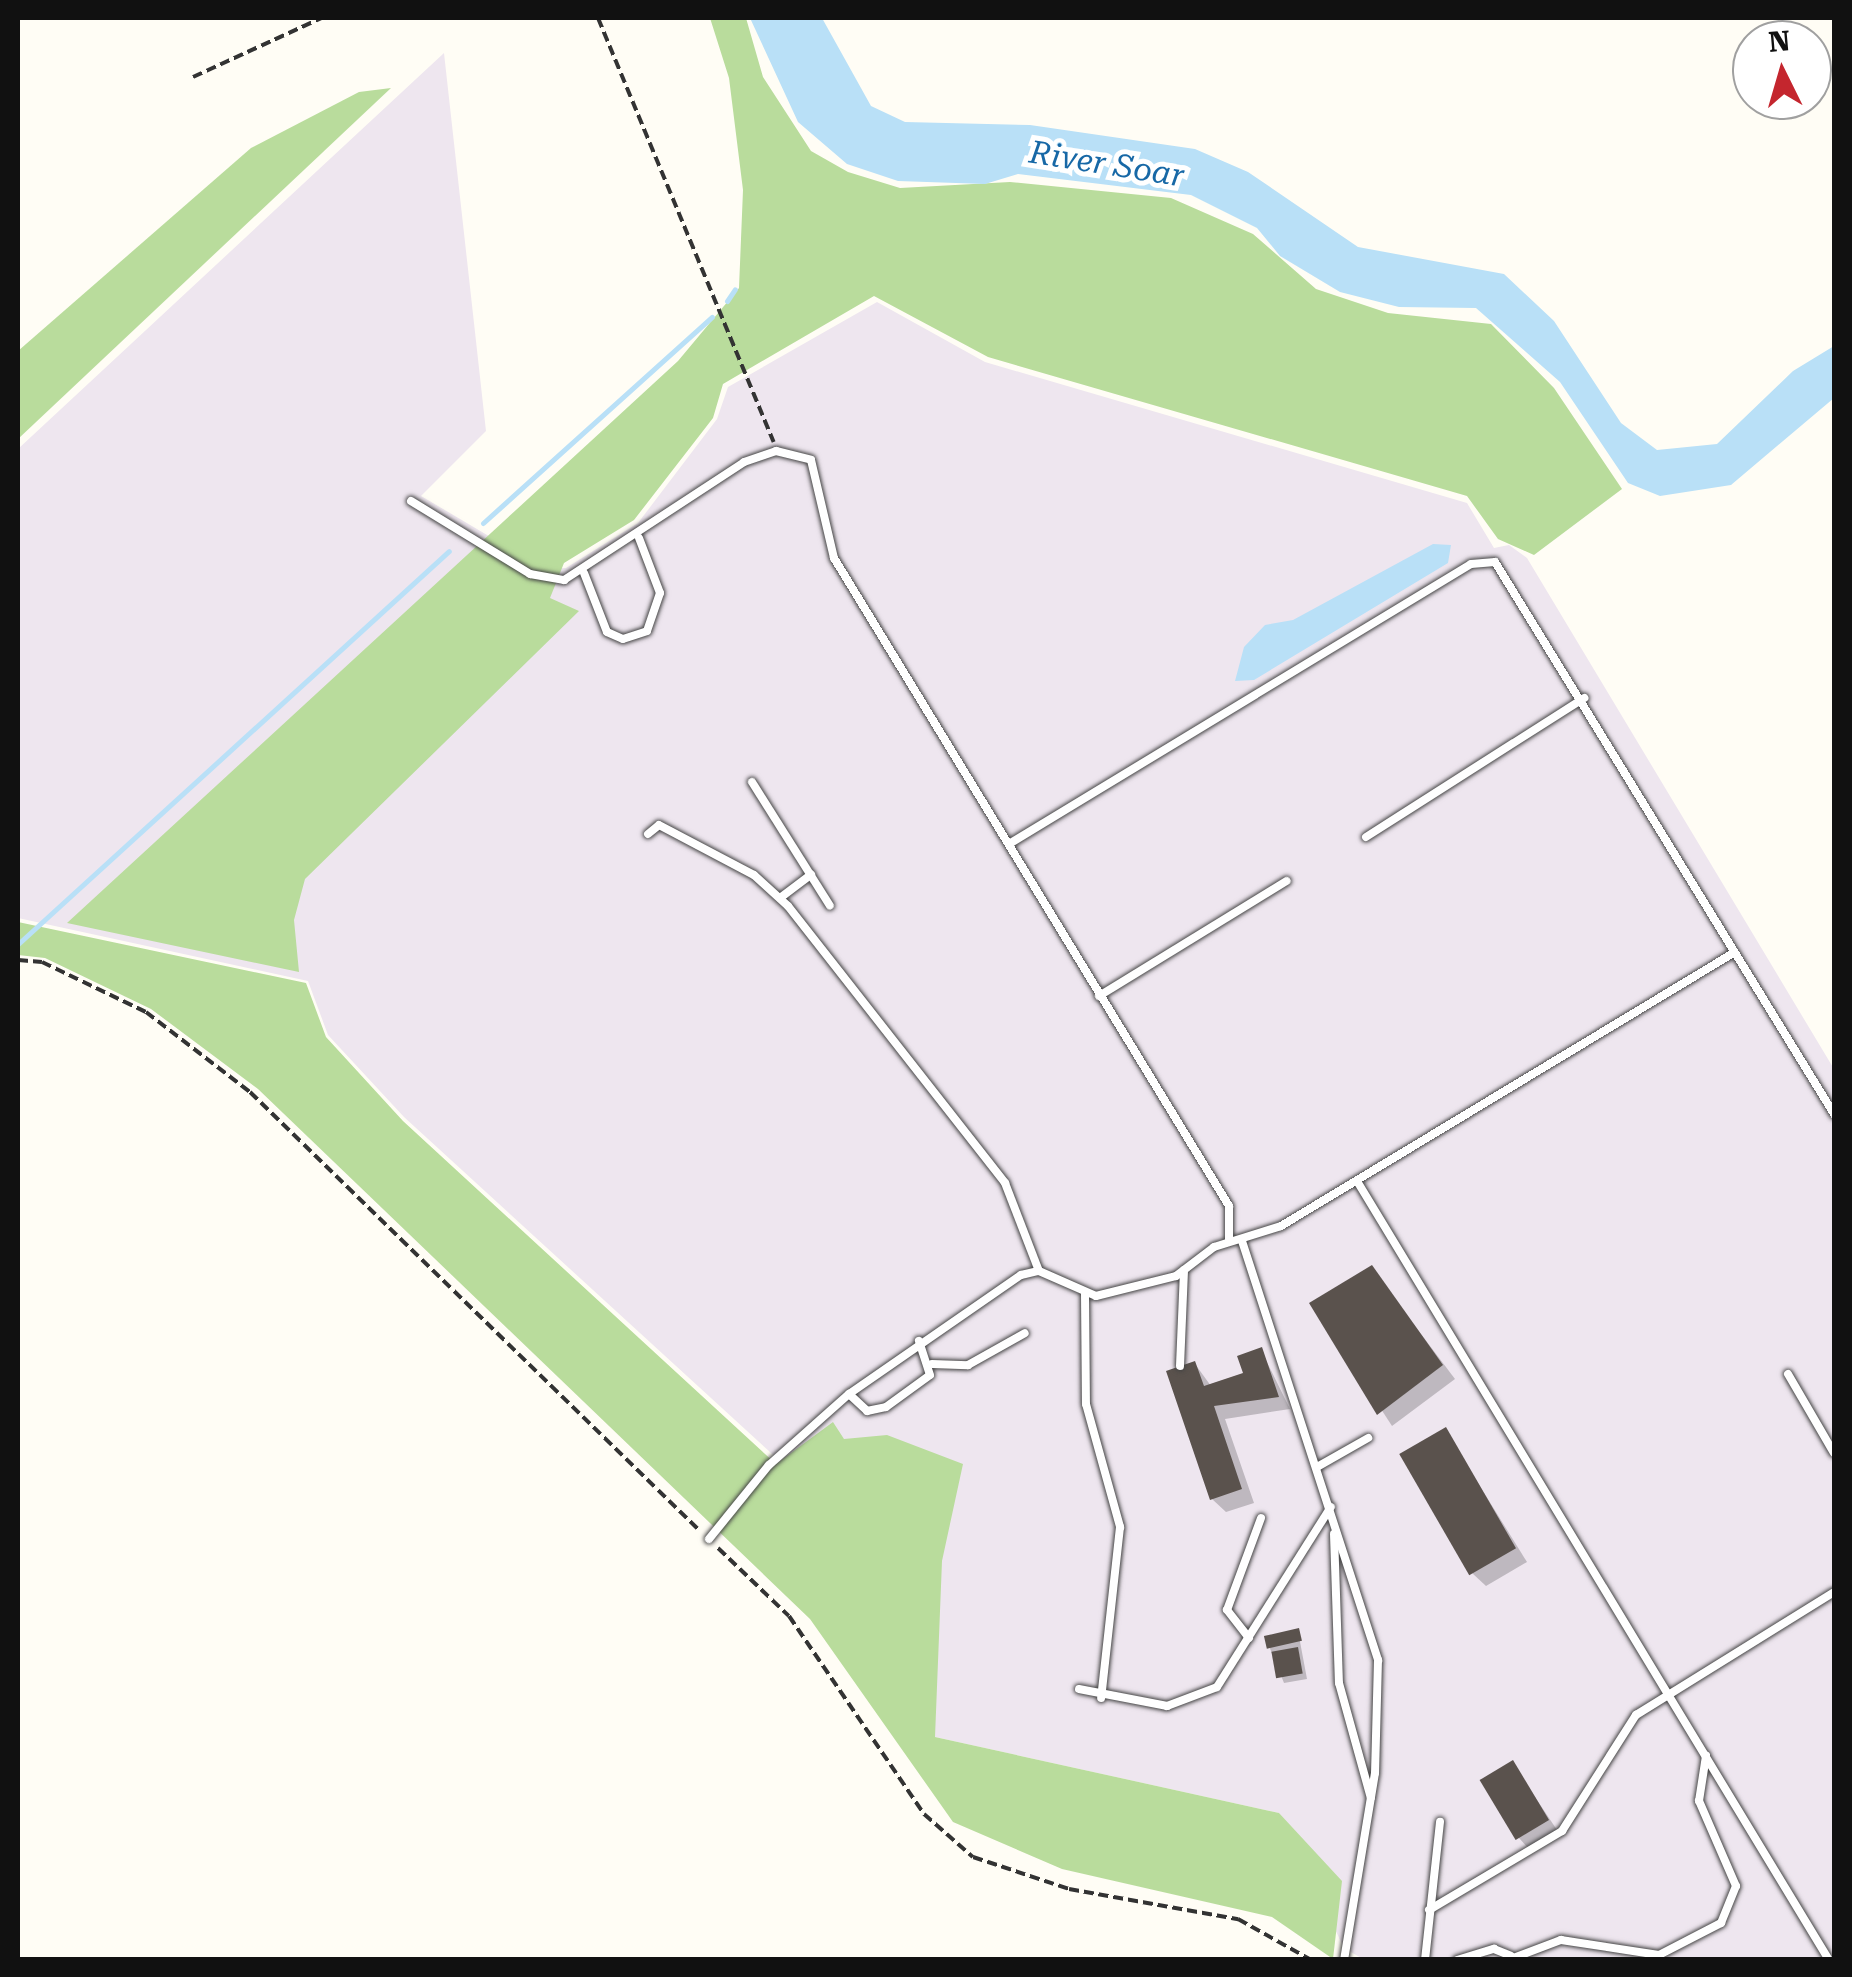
<!DOCTYPE html>
<html>
<head>
<meta charset="utf-8">
<style>
	body { margin:0 }
	#map { position:relative; width:1852px; height:1977px; overflow:hidden; background:#fffdf5; font-family:"Roboto Serif",serif }
	div>[style] { position:absolute }
	[style*='--x'] { left:calc(var(--x)*1px); top:calc(var(--y)*1px); width:calc(var(--w)*1px); rotate:calc(var(--a)*1deg) }
	.industrial>* { inset:0; background:#eee6ef }
	.forest>* { inset:0; background:#b9dc9c }
	.water>* { inset:0; background:#b9e0f7 }
	.shadow>* { inset:0; background:#0003 }
	.stream>* { height:5px; margin:-2.5px; padding:0 2.5px; transform-origin:2.5px; border-radius:2.5px; background:#b9e0f7 }
	.building>* { inset:0; background:#5a524d; transform-origin:0 0 }
	.path>* { height:4px; margin-top:-2px; transform-origin:0; background:repeating-linear-gradient(90deg,#333 0 10px,transparent 0 15px) }
	.roads { filter:drop-shadow(0 0 2px #444) drop-shadow(0 0 2px #444) }
	.service>* { height:8px; margin:-4px; padding:0 4px; transform-origin:4px; border-radius:4px; background:#fff }
	span { translate:-50% -50%; white-space:nowrap; text-align:center; line-height:1.15; -webkit-text-stroke:10px #fff; paint-order:stroke }
	.water-label { font-size:32px; color:#1768a6; font-style:italic }
	.frame { position:absolute; inset:0; border:20px solid #111; pointer-events:none }
	.north { position:absolute; left:1732px; top:20px; width:100px; height:100px; box-sizing:border-box; background:#fff; border:2px solid #a0a0a0; border-radius:50%; rotate:355deg; font-size:28px; font-weight:700; line-height:40px; text-align:center; color:#111 }
	.north::after { content:''; display:block; margin:auto; width:35px; height:45px; background:#c4262e; clip-path:polygon(50% 0,100% 100%,50% 72%,0 100%) }
</style>
</head>
<body>
<div id="map">
	<div class="industrial">
		<div style="clip-path:polygon(444px 53px,486px 431px,421px 496px,545px 569px,566px 568px,638px 523px,717px 419px,728px 387px,877px 302px,985px 362px,1467px 503px,1494px 548px,1509px 545px,1527px 558px,1834px 1069px,1834px 1959px,1363px 1959px,1344px 1948px,1279px 1813px,935px 1737px,752px 1493px,782px 1463px,404px 1117px,328px 1035px,308px 981px,18px 918px,18px 449px)"></div>
	</div>
	<div class="forest">
		<div style="clip-path:polygon(710px 18px,746px 18px,763px 77px,811px 151px,848px 172px,900px 188px,1010px 182px,1171px 198px,1253px 234px,1316px 289px,1388px 313px,1491px 324px,1554px 388px,1622px 489px,1534px 555px,1498px 539px,1467px 496px,988px 357px,874px 296px,723px 384px,713px 418px,634px 520px,564px 563px,550px 598px,579px 611px,305px 879px,294px 920px,299px 972px,67px 923px,678px 361px,739px 288px,743px 190px,729px 78px)"></div>
		<div style="clip-path:polygon(391px 88px,18px 439px,18px 351px,251px 148px,359px 92px)"></div>
		<div style="clip-path:polygon(18px 922px,306px 983px,326px 1037px,403px 1121px,776px 1464px,833px 1422px,844px 1439px,887px 1435px,963px 1464px,942px 1561px,935px 1737px,1279px 1813px,1342px 1881px,1333px 1959px,1272px 1917px,1062px 1869px,953px 1822px,810px 1619px,258px 1089px,151px 1009px,45px 958px,18px 955px)"></div>
	</div>
	<div class="water">
		<div style="clip-path:polygon(750px 18px,822px 18px,871px 106px,905px 122px,1030px 125px,1195px 149px,1248px 172px,1358px 247px,1504px 274px,1554px 321px,1621px 423px,1657px 450px,1717px 444px,1793px 371px,1834px 346px,1834px 398px,1731px 485px,1660px 496px,1628px 483px,1560px 382px,1476px 308px,1399px 307px,1340px 292px,1280px 256px,1257px 228px,1191px 195px,1018px 174px,985px 184px,898px 181px,847px 164px,798px 122px)"></div>
		<div style="clip-path:polygon(1433px 544px,1451px 545px,1448px 563px,1254px 680px,1235px 681px,1244px 647px,1265px 625px,1293px 620px)"></div>
	</div>
	<div class="shadow">
		<div style="clip-path:polygon(1371px 1268px,1455px 1379px,1392px 1426px,1313px 1304px)"></div>
		<div style="clip-path:polygon(1261px 1350px,1290px 1409px,1225px 1419px,1254px 1503px,1226px 1512px,1212px 1499px,1195px 1364px,1211px 1386px,1246px 1375px)"></div>
		<div style="clip-path:polygon(1445px 1430px,1527px 1562px,1486px 1586px,1472px 1573px)"></div>
		<div style="clip-path:polygon(1298px 1631px,1307px 1679px,1284px 1683px,1269px 1646px)"></div>
		<div style="clip-path:polygon(1513px 1764px,1557px 1830px,1528px 1848px,1519px 1838px)"></div>
	</div>
	<div class="stream">
		<div style="--x:727;--y:301;--w:14;--a:-56"></div>
		<div style="--x:483;--y:523;--w:308;--a:-42"></div>
		<div style="--x:18;--y:944;--w:583;--a:-42.36"></div>
	</div>
	<div class="building">
		<div style="clip-path:polygon(1372px 1265px,1443px 1365px,1377px 1415px,1309px 1303px)"></div>
		<div style="clip-path:polygon(1262px 1347px,1279px 1397px,1214px 1406px,1242px 1489px,1210px 1500px,1166px 1371px,1195px 1361px,1204px 1386px,1243px 1373px,1237px 1356px)"></div>
		<div style="left:1446px;top:1427px;width:140px;height:54px;rotate:60deg"></div>
		<div style="left:1299px;top:1628px;width:13px;height:36px;rotate:77deg"></div>
		<div style="left:1298px;top:1647px;width:27px;height:27px;rotate:80deg"></div>
		<div style="left:1513px;top:1760px;width:70px;height:39px;rotate:59deg"></div>
	</div>
	<div class="path">
		<div style="--x:598;--y:18;--w:459;--a:67.5"></div>
		<div style="--x:193;--y:77;--w:141;--a:-24.7"></div>
		<div style="--x:18;--y:960;--w:24;--a:5"></div>
		<div style="--x:42;--y:962;--w:115;--a:25.7"></div>
		<div style="--x:146;--y:1012;--w:131;--a:37.6"></div>
		<div style="--x:250;--y:1092;--w:629;--a:44.29"></div>
		<div style="--x:718;--y:1548;--w:98;--a:43.8"></div>
		<div style="--x:789;--y:1616;--w:240;--a:55.7"></div>
		<div style="--x:924;--y:1814;--w:65;--a:41.3"></div>
		<div style="--x:973;--y:1857;--w:101;--a:18.4"></div>
		<div style="--x:1069;--y:1889;--w:172;--a:10.1"></div>
		<div style="--x:1238;--y:1919;--w:84;--a:29.3"></div>
	</div>
	<div class="roads">
		<div class="service">
			<div style="--x:411;--y:501;--w:140;--a:31.5"></div>
			<div style="--x:530;--y:574;--w:35;--a:10"></div>
			<div style="--x:564;--y:580;--w:215;--a:-33.2"></div>
			<div style="--x:744;--y:462;--w:34;--a:-19"></div>
			<div style="--x:776;--y:451;--w:36;--a:14"></div>
			<div style="--x:811;--y:460;--w:101;--a:76.8"></div>
			<div style="--x:834;--y:558;--w:759;--a:58.63"></div>
			<div style="--x:1229;--y:1206;--w:35;--a:90"></div>
			<div style="--x:584;--y:573;--w:63;--a:68.7"></div>
			<div style="--x:607;--y:632;--w:17;--a:24"></div>
			<div style="--x:623;--y:639;--w:25;--a:-18"></div>
			<div style="--x:647;--y:631;--w:40;--a:-71.1"></div>
			<div style="--x:660;--y:593;--w:59;--a:-110.9"></div>
			<div style="--x:752;--y:782;--w:146;--a:57.8"></div>
			<div style="--x:648;--y:834;--w:14;--a:-39"></div>
			<div style="--x:659;--y:825;--w:107;--a:27.8"></div>
			<div style="--x:754;--y:875;--w:46;--a:42.4"></div>
			<div style="--x:788;--y:906;--w:352;--a:51.9"></div>
			<div style="--x:1005;--y:1183;--w:94;--a:68.9"></div>
			<div style="--x:1366;--y:837;--w:259;--a:-32.5"></div>
			<div style="--x:1009;--y:844;--w:540;--a:-31.22"></div>
			<div style="--x:1471;--y:564;--w:24;--a:-5"></div>
			<div style="--x:1495;--y:562;--w:648;--a:58.44"></div>
			<div style="--x:780;--y:898;--w:39;--a:-37"></div>
			<div style="--x:1099;--y:996;--w:220;--a:-31.5"></div>
			<div style="--x:1357;--y:1181;--w:911;--a:58.79"></div>
			<div style="--x:1242;--y:1241;--w:441;--a:72"></div>
			<div style="--x:1378;--y:1660;--w:113;--a:91.5"></div>
			<div style="--x:1375;--y:1773;--w:190;--a:99.4"></div>
			<div style="--x:1085;--y:1294;--w:110;--a:89.5"></div>
			<div style="--x:1086;--y:1404;--w:128;--a:74.5"></div>
			<div style="--x:1120;--y:1527;--w:172;--a:96.3"></div>
			<div style="--x:932;--y:1364;--w:36;--a:2"></div>
			<div style="--x:968;--y:1365;--w:65;--a:-29.3"></div>
			<div style="--x:1180;--y:1366;--w:96;--a:-87.6"></div>
			<div style="--x:1788;--y:1374;--w:91;--a:59.8"></div>
			<div style="--x:849;--y:1394;--w:25;--a:43"></div>
			<div style="--x:867;--y:1411;--w:19;--a:-12"></div>
			<div style="--x:886;--y:1407;--w:54;--a:-36"></div>
			<div style="--x:930;--y:1375;--w:36;--a:-108"></div>
			<div style="--x:1317;--y:1467;--w:59;--a:-29.6"></div>
			<div style="--x:1334;--y:1534;--w:149;--a:88.1"></div>
			<div style="--x:1339;--y:1683;--w:119;--a:74.5"></div>
			<div style="--x:709;--y:1539;--w:95;--a:-51"></div>
			<div style="--x:769;--y:1465;--w:107;--a:-41.6"></div>
			<div style="--x:849;--y:1394;--w:209;--a:-34.7"></div>
			<div style="--x:1021;--y:1275;--w:18;--a:-13"></div>
			<div style="--x:1039;--y:1271;--w:62;--a:23.7"></div>
			<div style="--x:1096;--y:1296;--w:82;--a:-14"></div>
			<div style="--x:1176;--y:1276;--w:48;--a:-37.3"></div>
			<div style="--x:1214;--y:1247;--w:70;--a:-17.4"></div>
			<div style="--x:1281;--y:1226;--w:530;--a:-31.11"></div>
			<div style="--x:1249;--y:1638;--w:36;--a:-128"></div>
			<div style="--x:1227;--y:1610;--w:98;--a:-69.7"></div>
			<div style="--x:1079;--y:1689;--w:90;--a:10.9"></div>
			<div style="--x:1167;--y:1706;--w:53;--a:-20.8"></div>
			<div style="--x:1217;--y:1687;--w:213;--a:-57.7"></div>
			<div style="--x:1429;--y:1910;--w:155;--a:-30.7"></div>
			<div style="--x:1562;--y:1831;--w:138;--a:-57.5"></div>
			<div style="--x:1636;--y:1715;--w:233;--a:-31.8"></div>
			<div style="--x:1425;--y:1960;--w:139;--a:-83.8"></div>
			<div style="--x:1457;--y:1960;--w:39;--a:-17"></div>
			<div style="--x:1494;--y:1949;--w:18;--a:22"></div>
			<div style="--x:1508;--y:1960;--w:57;--a:-20.7"></div>
			<div style="--x:1561;--y:1940;--w:99;--a:8.7"></div>
			<div style="--x:1659;--y:1955;--w:70;--a:-27.3"></div>
			<div style="--x:1721;--y:1923;--w:40;--a:-68"></div>
			<div style="--x:1736;--y:1886;--w:93;--a:-113.5"></div>
			<div style="--x:1699;--y:1801;--w:46;--a:-81.2"></div>
		</div>
	</div>
	<div class="water-label">
		<span style="left:1107px;top:164px;rotate:9deg">River Soar</span>
	</div>
	<div class="frame"></div>
	<div class="north">N</div>
</div>
</body>
</html>
